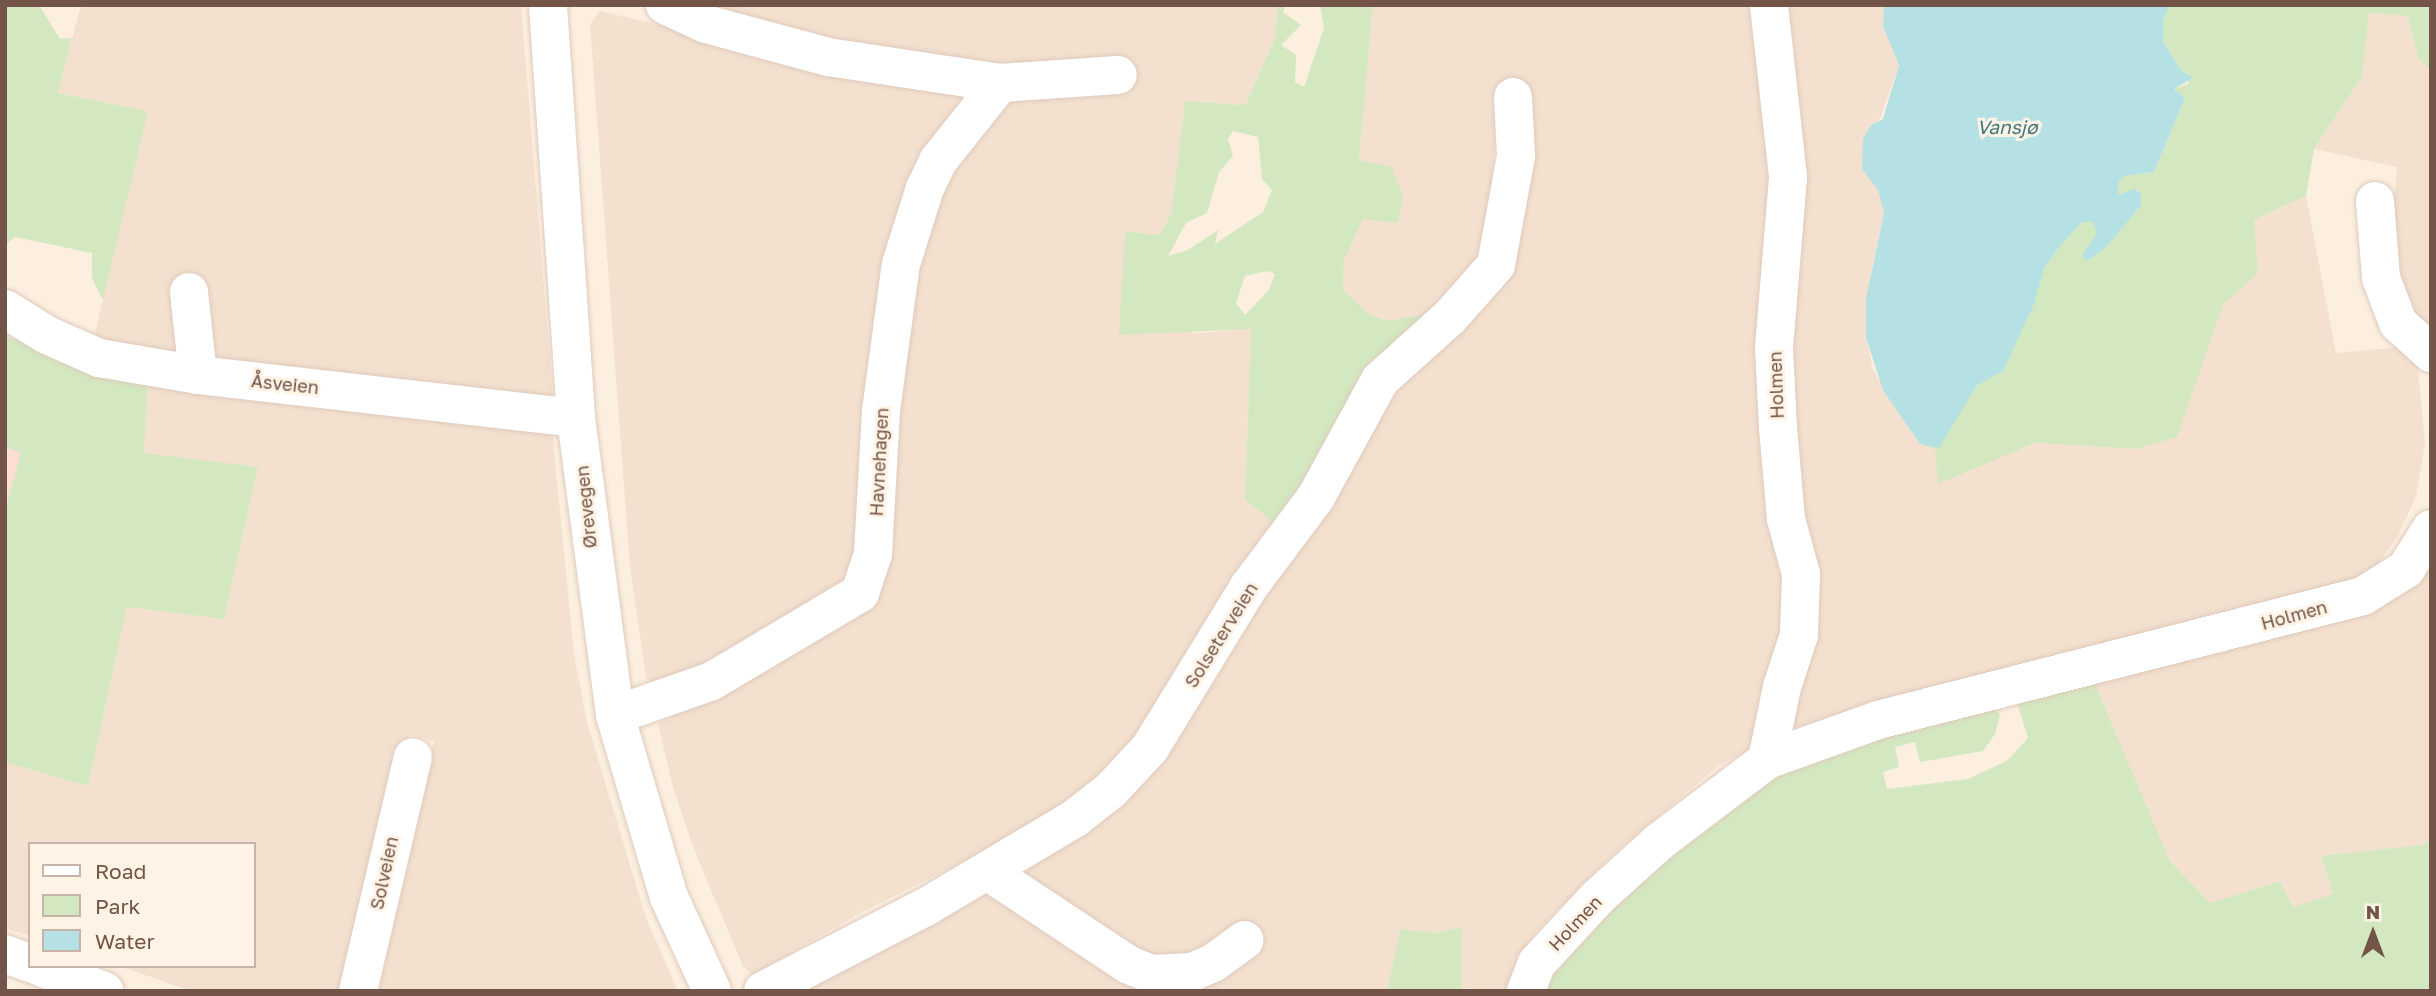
<!DOCTYPE html>
<html>
<head>
<meta charset="utf-8">
<style>
	body { margin:0 }
	#map { position:relative; width:2436px; height:996px; overflow:hidden; background:#fcefe0; font-family:"Golos Text",sans-serif }
	div>[style] { position:absolute }
	[style*='--x'] { left:calc(var(--x)*1px); top:calc(var(--y)*1px); width:calc(var(--w)*1px); rotate:calc(var(--a)*1deg) }
	.residential>* { inset:0; background:#f3e0cf }
	.commercial>* { inset:0; background:#fcddd4 }
	.green>* { inset:0; background:#d3e8c0 }
	.water>* { inset:0; background:#b6e1e4 }
	.roads { filter:drop-shadow(0 0 2px #dfcabd) drop-shadow(0 0 2px #dfcabd) }
	.minor>* { height:38px; margin:-19px; padding:0 19px; transform-origin:19px; border-radius:19px; background:#fff }
	span { translate:-50% -50%; white-space:nowrap; text-align:center; line-height:1.15; -webkit-text-stroke:6px #fff3e6; paint-order:stroke }
	.street-label { font-size:18px; color:#725448 }
	.water-label { font-size:19px; color:#3f797e; font-style:italic }
	.frame { position:absolute; inset:0; border:7px solid #725448; pointer-events:none }
	.legend { position:absolute; left:28px; top:842px; width:228px; height:126px; box-sizing:border-box; background:#fff3e6; border:2px solid #c7b3a7; margin:0; padding:9px 12px; list-style:none; font-size:21px; color:#725448 }
	.legend li { display:flex; align-items:center; gap:14px; height:35px }
	.legend b { width:35px; border:2px solid #c7b3a7 }
	.north { position:absolute; left:2338px; top:898px; width:70px; height:70px; -webkit-text-stroke:5px #fff3e6; paint-order:stroke; rotate:0deg; font-size:19px; font-weight:700; line-height:28px; text-align:center; color:#725448 }
	.north::after { content:''; display:block; margin:auto; width:24px; height:32px; background:#725448; clip-path:polygon(50% 0,100% 100%,50% 72%,0 100%) }
</style>
</head>
<body>
<div id="map">
	<div class="residential">
		<div style="clip-path:polygon(81px 5px,521px 5px,553px 400px,92px 346px,147px 111px,58px 93px)"></div>
		<div style="clip-path:polygon(708px 5px,1278px 5px,1275px 38px,1245px 105px,1185px 101px,1171px 214px,1159px 235px,1125px 231px,1192px 334px,1251px 328px,1245px 500px,1282px 529px,1129px 750px,1100px 781px,1028px 829px,862px 912px,752px 975px,743px 966px,695px 852px,673px 788px,658px 723px,739px 683px,864px 606px,889px 399px,936px 183px,1013px 92px,1130px 93px,1127px 59px,998px 64px,836px 44px)"></div>
		<div style="clip-path:polygon(1373px 5px,1884px 5px,1883px 27px,1899px 65px,1862px 169px,1878px 190px,1884px 213px,1870px 276px,1866px 338px,1873px 370px,1897px 409px,1920px 444px,1935px 448px,1939px 483px,2035px 443px,2136px 449px,2204px 349px,2223px 305px,2258px 273px,2254px 220px,2306px 196px,2336px 353px,2401px 347px,2417px 359px,2425px 443px,2416px 496px,2398px 536px,2372px 573px,2313px 595px,1791px 728px,1718px 766px,1612px 855px,1534px 934px,1504px 991px,1461px 988px,1461px 927px,1436px 933px,1400px 929px,1387px 991px,797px 991px,1080px 833px,1370px 413px,1501px 282px,1497px 90px,1489px 255px,1438px 312px,1419px 318px,1387px 321px,1369px 314px,1343px 290px,1344px 260px,1363px 219px,1359px 160px)"></div>
		<div style="clip-path:polygon(600px 11px,728px 41px,983px 87px,938px 146px,863px 546px,849px 585px,664px 689px,646px 678px,630px 568px,590px 24px)"></div>
		<div style="clip-path:polygon(2369px 12px,2408px 16px,2418px 58px,2431px 70px,2431px 334px,2404px 305px,2389px 255px,2397px 167px,2314px 149px,2362px 77px)"></div>
		<div style="clip-path:polygon(148px 379px,552px 430px,574px 654px,587px 722px,646px 918px,678px 991px,379px 991px,434px 741px,410px 734px,341px 991px,191px 991px,120px 966px,254px 966px,254px 844px,30px 844px,30px 936px,5px 928px,5px 762px,88px 786px,127px 607px,224px 619px,258px 468px,144px 453px)"></div>
		<div style="clip-path:polygon(2431px 564px,2431px 840px,2421px 845px,2321px 856px,2333px 895px,2293px 907px,2280px 881px,2210px 903px,2170px 861px,2095px 684px)"></div>
	</div>
	<div class="commercial">
		<div style="clip-path:polygon(5px 447px,21px 453px,5px 510px)"></div>
	</div>
	<div class="green">
		<div style="clip-path:polygon(5px 5px,39px 5px,60px 39px,72px 38px,58px 93px,148px 111px,103px 300px,92px 278px,92px 253px,15px 237px,5px 245px)"></div>
		<div style="clip-path:polygon(evenodd,1278px 5px,1286px 5px,1283px 12px,1301px 25px,1281px 45px,1296px 55px,1295px 82px,1304px 87px,1324px 28px,1320px 5px,1373px 5px,1359px 160px,1391px 167px,1403px 196px,1398px 223px,1363px 219px,1344px 260px,1343px 290px,1369px 314px,1387px 321px,1438px 312px,1282px 529px,1245px 500px,1251px 329px,1119px 335px,1125px 231px,1159px 235px,1171px 214px,1185px 101px,1245px 105px,1275px 38px,1278px 5px,1233px 131px,1258px 137px,1262px 179px,1272px 190px,1263px 212px,1215px 244px,1218px 230px,1188px 250px,1168px 256px,1186px 223px,1207px 213px,1219px 172px,1233px 156px,1228px 139px,1233px 131px,1278px 5px,1267px 271px,1275px 274px,1269px 290px,1245px 315px,1236px 303px,1245px 276px,1267px 271px)"></div>
		<div style="clip-path:polygon(2170px 5px,2431px 5px,2431px 70px,2418px 58px,2408px 16px,2369px 13px,2362px 77px,2314px 149px,2306px 196px,2254px 220px,2258px 273px,2223px 305px,2177px 437px,2136px 449px,2035px 443px,1938px 484px,1935px 449px,1920px 444px,1897px 409px,2058px 207px,2124px 176px,2154px 172px,2185px 98px,2174px 89px,2188px 84px,2189px 75px,2180px 69px,2163px 41px,2163px 21px)"></div>
		<div style="clip-path:polygon(5px 336px,148px 379px,144px 453px,258px 467px,224px 619px,127px 607px,88px 786px,5px 762px,5px 510px,21px 453px,5px 447px)"></div>
		<div style="clip-path:polygon(2095px 684px,2170px 861px,2210px 903px,2280px 881px,2293px 907px,2333px 894px,2321px 856px,2421px 845px,2431px 840px,2431px 991px,1538px 991px,1662px 856px,1792px 764px,1989px 701px,2000px 715px,1995px 734px,1983px 751px,1920px 762px,1915px 742px,1895px 747px,1899px 767px,1883px 772px,1887px 789px,1968px 779px,2007px 761px,2028px 738px,2017px 702px)"></div>
		<div style="clip-path:polygon(1462px 927px,1461px 988px,1468px 991px,1387px 991px,1400px 929px,1436px 933px)"></div>
	</div>
	<div class="water">
		<div style="clip-path:polygon(1884px 5px,2170px 5px,2163px 21px,2163px 41px,2180px 69px,2193px 78px,2174px 89px,2185px 98px,2154px 172px,2124px 176px,2118px 182px,2118px 195px,2135px 189px,2141px 194px,2141px 205px,2106px 247px,2090px 259px,2084px 260px,2083px 254px,2097px 234px,2093px 222px,2082px 222px,2059px 247px,2044px 268px,2034px 304px,2003px 371px,1977px 385px,1939px 448px,1920px 444px,1883px 390px,1866px 338px,1866px 298px,1884px 213px,1878px 190px,1862px 169px,1863px 139px,1871px 125px,1883px 119px,1899px 65px,1883px 27px)"></div>
	</div>
	<div class="roads">
		<div class="minor">
			<div style="--x:548;--y:5;--w:414;--a:86.1"></div>
			<div style="--x:576;--y:418;--w:300;--a:82.5"></div>
			<div style="--x:615;--y:715;--w:190;--a:73.5"></div>
			<div style="--x:669;--y:897;--w:103;--a:65.4"></div>
			<div style="--x:665;--y:5;--w:45;--a:24.9"></div>
			<div style="--x:706;--y:24;--w:126;--a:15.1"></div>
			<div style="--x:828;--y:57;--w:174;--a:8.6"></div>
			<div style="--x:1000;--y:83;--w:118;--a:-3.9"></div>
			<div style="--x:2375;--y:201;--w:77;--a:85.5"></div>
			<div style="--x:2381;--y:278;--w:48;--a:69.3"></div>
			<div style="--x:2398;--y:323;--w:45;--a:42.3"></div>
			<div style="--x:189;--y:292;--w:83;--a:83.8"></div>
			<div style="--x:5;--y:309;--w:49;--a:31.8"></div>
			<div style="--x:47;--y:335;--w:57;--a:23.9"></div>
			<div style="--x:99;--y:358;--w:100;--a:9.7"></div>
			<div style="--x:198;--y:375;--w:380;--a:6.5"></div>
			<div style="--x:615;--y:715;--w:103;--a:-19.3"></div>
			<div style="--x:712;--y:681;--w:172;--a:-30.7"></div>
			<div style="--x:860;--y:593;--w:41;--a:-71.6"></div>
			<div style="--x:873;--y:554;--w:143;--a:-86.8"></div>
			<div style="--x:881;--y:411;--w:148;--a:-82.3"></div>
			<div style="--x:901;--y:264;--w:80;--a:-72.5"></div>
			<div style="--x:925;--y:188;--w:30;--a:-64"></div>
			<div style="--x:938;--y:161;--w:100;--a:-51.5"></div>
			<div style="--x:1767;--y:760;--w:75;--a:-78.4"></div>
			<div style="--x:1782;--y:687;--w:55;--a:-71.9"></div>
			<div style="--x:1799;--y:635;--w:61;--a:-88.1"></div>
			<div style="--x:1801;--y:574;--w:57;--a:-105.3"></div>
			<div style="--x:1786;--y:519;--w:92;--a:-95"></div>
			<div style="--x:1778;--y:427;--w:79;--a:-92.9"></div>
			<div style="--x:1774;--y:348;--w:172;--a:-85.3"></div>
			<div style="--x:1788;--y:177;--w:173;--a:-96.3"></div>
			<div style="--x:987;--y:871;--w:170;--a:33.5"></div>
			<div style="--x:1129;--y:965;--w:24;--a:22"></div>
			<div style="--x:1151;--y:974;--w:41;--a:-2.8"></div>
			<div style="--x:1192;--y:972;--w:23;--a:-23"></div>
			<div style="--x:1213;--y:963;--w:39;--a:-36"></div>
			<div style="--x:5;--y:954;--w:27;--a:20"></div>
			<div style="--x:38;--y:966;--w:71;--a:20.7"></div>
			<div style="--x:358;--y:991;--w:240;--a:-76.8"></div>
			<div style="--x:763;--y:991;--w:181;--a:-27.3"></div>
			<div style="--x:924;--y:908;--w:174;--a:-30.7"></div>
			<div style="--x:1074;--y:819;--w:47;--a:-38.1"></div>
			<div style="--x:1111;--y:790;--w:57;--a:-47.1"></div>
			<div style="--x:1150;--y:748;--w:188;--a:-58.5"></div>
			<div style="--x:1248;--y:588;--w:114;--a:-53.2"></div>
			<div style="--x:1316;--y:497;--w:133;--a:-61.3"></div>
			<div style="--x:1380;--y:380;--w:94;--a:-42"></div>
			<div style="--x:1450;--y:317;--w:69;--a:-48.5"></div>
			<div style="--x:1496;--y:265;--w:111;--a:-79.6"></div>
			<div style="--x:1516;--y:156;--w:59;--a:-92.9"></div>
			<div style="--x:1526;--y:991;--w:30;--a:-69"></div>
			<div style="--x:1537;--y:963;--w:88;--a:-47.3"></div>
			<div style="--x:1597;--y:898;--w:84;--a:-42.1"></div>
			<div style="--x:1659;--y:842;--w:136;--a:-37.2"></div>
			<div style="--x:1767;--y:760;--w:118;--a:-19.8"></div>
			<div style="--x:1878;--y:720;--w:501;--a:-14.34"></div>
			<div style="--x:2363;--y:596;--w:51;--a:-32.1"></div>
			<div style="--x:2406;--y:569;--w:47;--a:-58"></div>
		</div>
	</div>
	<div class="street-label">
		<span style="left:285px;top:384px;rotate:6deg">Åsveien</span>
		<span style="left:1776px;top:385px;rotate:-92deg">Holmen</span>
		<span style="left:879px;top:462px;rotate:-87deg">Havnehagen</span>
		<span style="left:586px;top:507px;rotate:-96deg">Ørevegen</span>
		<span style="left:2294px;top:615px;rotate:-15deg">Holmen</span>
		<span style="left:1221px;top:635px;rotate:-58deg">Solseterveien</span>
		<span style="left:384px;top:873px;rotate:-78deg">Solveien</span>
		<span style="left:1575px;top:923px;rotate:-47deg">Holmen</span>
	</div>
	<div class="water-label">
		<span style="left:2007px;top:127px">Vansjø</span>
	</div>
	<div class="frame"></div>
	<ul class="legend">
	<li><b style="height:9px;background:#fff"></b>Road</li>
	<li><b style="height:19px;background:#d3e8c0"></b>Park</li>
	<li><b style="height:19px;background:#b6e1e4"></b>Water</li>
	</ul>
	<div class="north">N</div>
</div>
</body>
</html>
